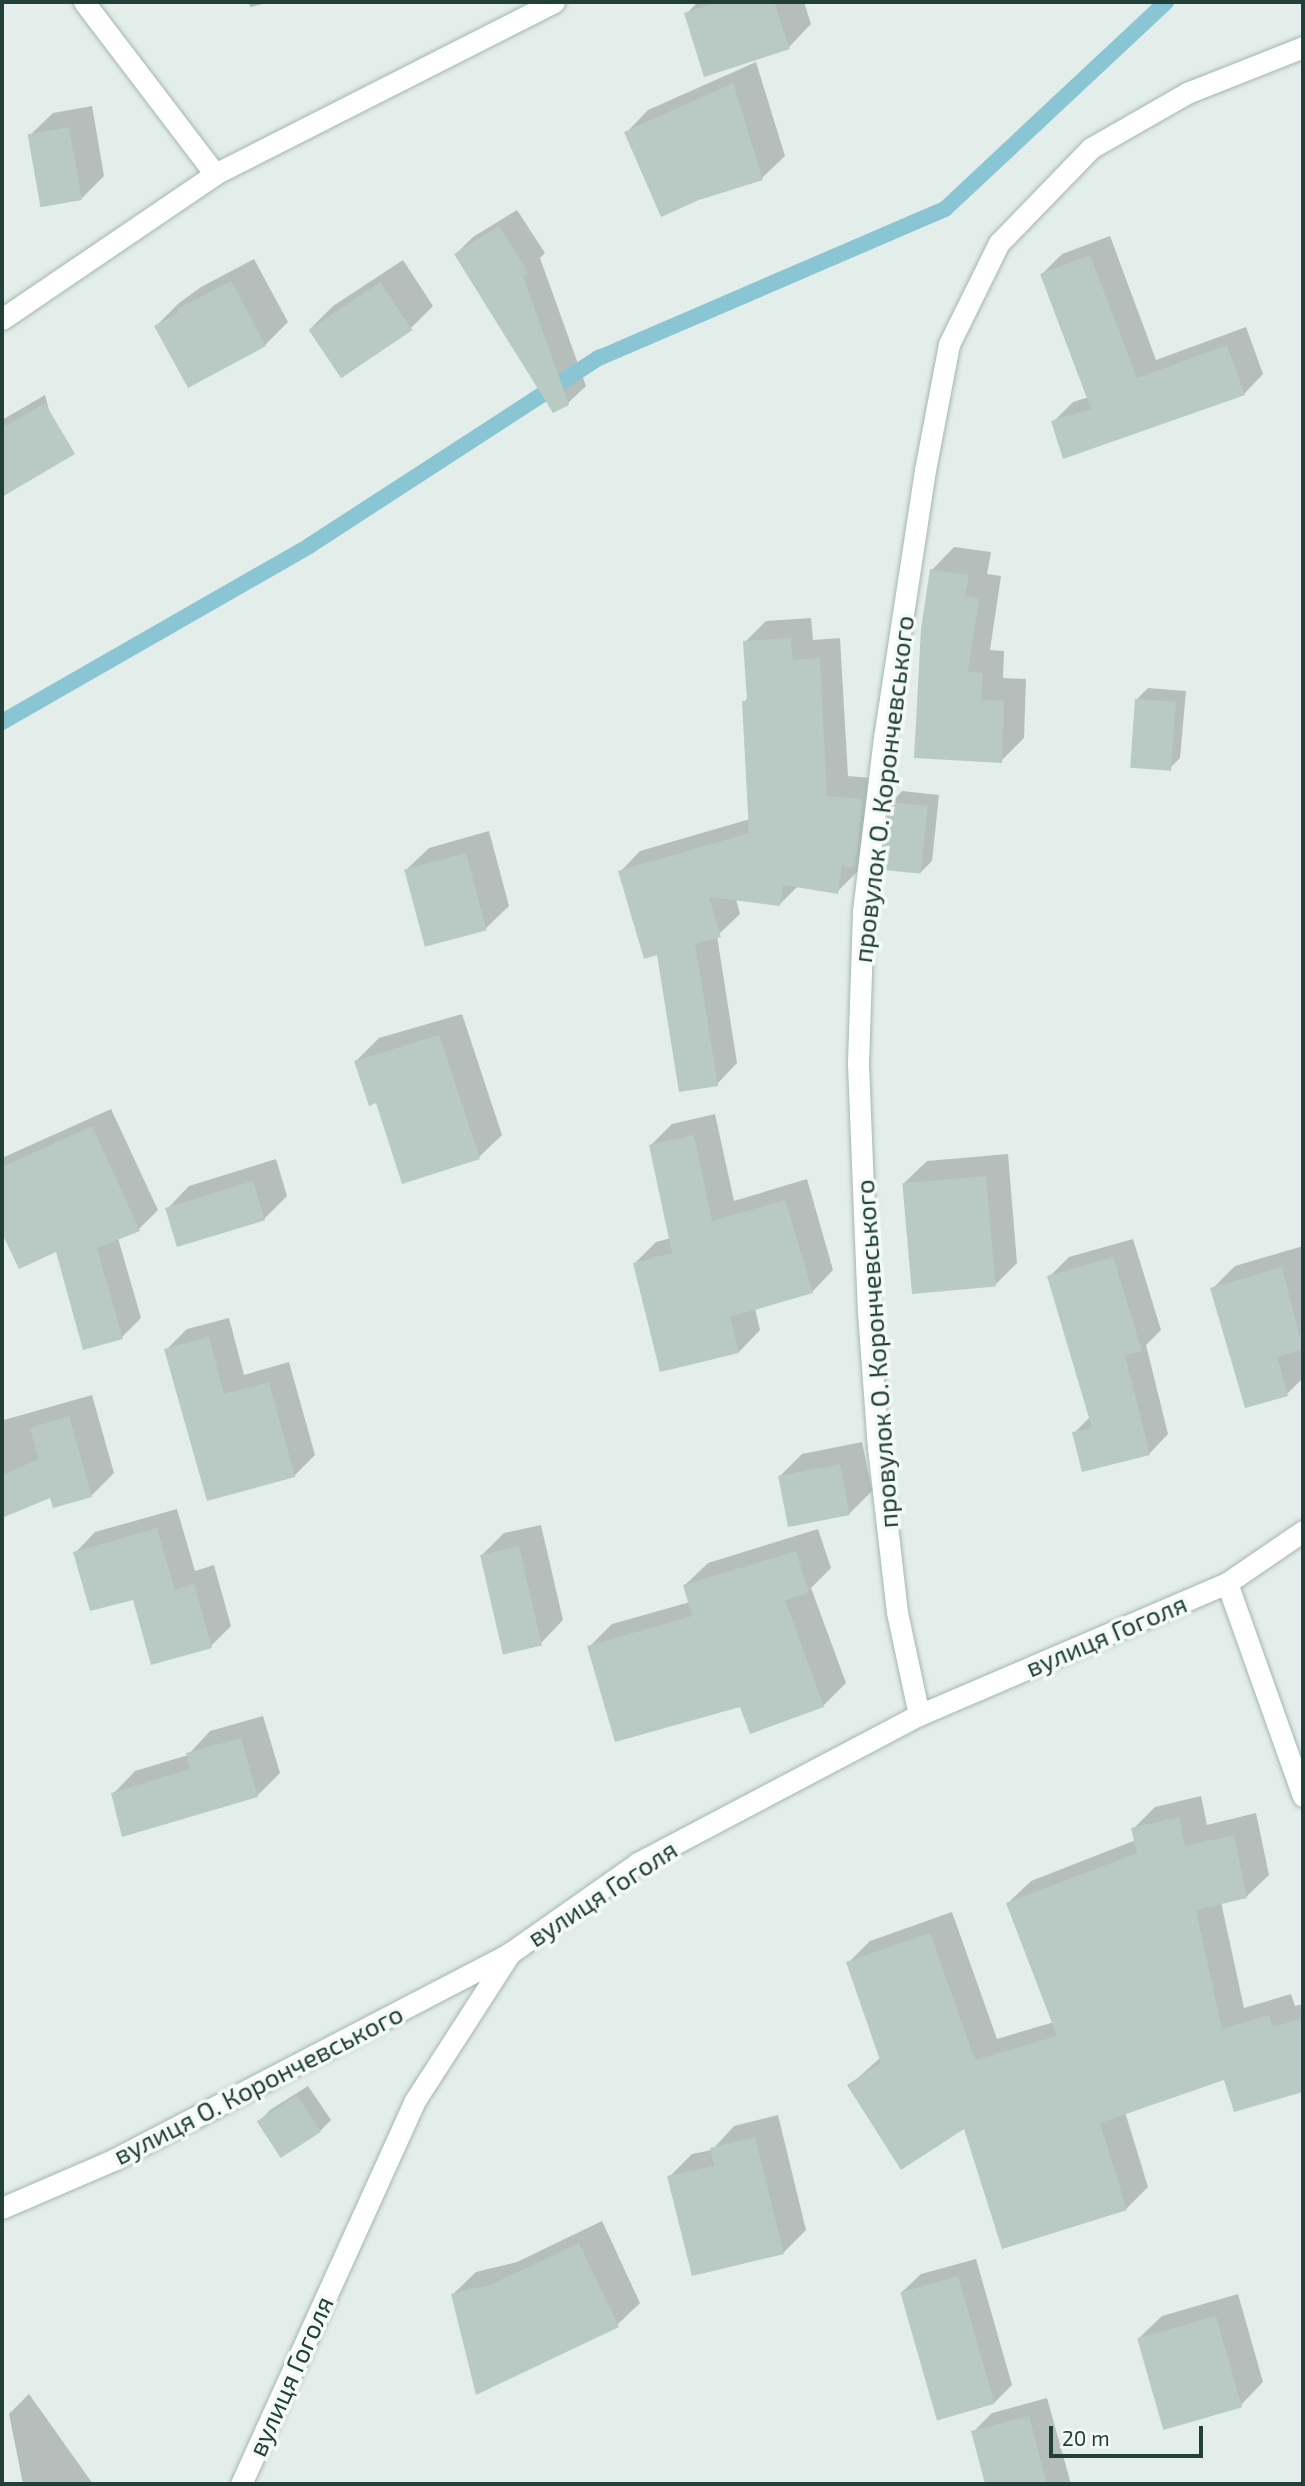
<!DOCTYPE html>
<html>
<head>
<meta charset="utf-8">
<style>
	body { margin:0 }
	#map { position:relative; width:1305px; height:2486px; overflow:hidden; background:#e3eeea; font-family:"Exo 2",sans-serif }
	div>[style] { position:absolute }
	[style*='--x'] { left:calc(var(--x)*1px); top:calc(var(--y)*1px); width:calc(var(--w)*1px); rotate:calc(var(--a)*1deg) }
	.shadow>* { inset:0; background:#0003 }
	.stream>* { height:16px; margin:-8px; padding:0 8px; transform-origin:8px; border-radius:8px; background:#8ac5d4 }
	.building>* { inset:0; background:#b9c9c3; transform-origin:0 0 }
	.roads { filter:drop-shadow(0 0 2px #a5b6b1) drop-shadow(0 0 2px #a5b6b1) }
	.minor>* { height:21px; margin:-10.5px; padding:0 10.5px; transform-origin:10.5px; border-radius:10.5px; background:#fff }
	span { translate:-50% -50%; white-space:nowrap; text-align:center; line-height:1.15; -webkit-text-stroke:7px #f4faf7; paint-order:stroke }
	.street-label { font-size:26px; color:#224039 }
	.frame { position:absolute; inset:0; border:4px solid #224039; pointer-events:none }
	.scale { position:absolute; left:1049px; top:2426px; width:154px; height:32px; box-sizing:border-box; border:4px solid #224039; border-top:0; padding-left:9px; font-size:21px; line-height:24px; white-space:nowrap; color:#224039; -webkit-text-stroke:5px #f4faf7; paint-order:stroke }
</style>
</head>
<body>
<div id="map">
	<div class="shadow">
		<div style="clip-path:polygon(249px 2px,272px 2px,250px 7px)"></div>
		<div style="clip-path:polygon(698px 2px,804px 2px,811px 24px,789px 47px,686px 14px)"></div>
		<div style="clip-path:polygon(756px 62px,785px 156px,762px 178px,626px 133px,648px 110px)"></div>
		<div style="clip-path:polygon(92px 106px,104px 176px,82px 198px,30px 135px,53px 113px)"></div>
		<div style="clip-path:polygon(517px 210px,545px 253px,540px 258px,586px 386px,568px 403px,456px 254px,473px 237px)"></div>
		<div style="clip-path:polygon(1110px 236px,1156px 360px,1246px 327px,1263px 374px,1244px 394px,1053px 422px,1073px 402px,1089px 397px,1042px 274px,1062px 254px)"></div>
		<div style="clip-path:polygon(254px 259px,288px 322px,265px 345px,189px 386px,156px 326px,179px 303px,201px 287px)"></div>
		<div style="clip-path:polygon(403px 260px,433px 306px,410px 329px,310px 329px,333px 306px)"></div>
		<div style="clip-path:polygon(45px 395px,60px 451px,37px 474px,2px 495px,2px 420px)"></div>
		<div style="clip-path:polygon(954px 547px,991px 552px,987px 574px,1001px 576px,990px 650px,1004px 651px,1003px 678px,1026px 679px,1024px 738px,1001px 761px,916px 756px,932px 570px)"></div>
		<div style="clip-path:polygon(811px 618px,813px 640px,840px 638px,848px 776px,883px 779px,858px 871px,837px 892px,798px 886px,780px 904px,736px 899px,740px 914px,717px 936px,737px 1063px,717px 1084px,620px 872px,640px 851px,750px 819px,744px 702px,749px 697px,745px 642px,766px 621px)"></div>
		<div style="clip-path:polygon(1148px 688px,1186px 691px,1180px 758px,1169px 769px,1137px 699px)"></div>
		<div style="clip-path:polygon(902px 791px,939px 795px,932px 861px,921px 872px,891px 803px)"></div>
		<div style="clip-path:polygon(489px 831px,509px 906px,486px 928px,406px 870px,429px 848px)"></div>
		<div style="clip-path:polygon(462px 1014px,502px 1135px,479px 1157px,377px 1101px,356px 1061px,379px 1038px)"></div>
		<div style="clip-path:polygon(111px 1109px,158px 1210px,139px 1229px,118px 1238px,141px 1318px,122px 1337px,57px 1249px,19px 1267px,2px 1228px,2px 1158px)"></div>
		<div style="clip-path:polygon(715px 1114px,734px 1201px,807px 1179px,833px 1270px,812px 1292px,755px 1308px,760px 1330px,739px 1352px,635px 1263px,656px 1242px,671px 1238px,651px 1145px,672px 1124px)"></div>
		<div style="clip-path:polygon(1008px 1154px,1017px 1263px,994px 1286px,904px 1183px,927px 1161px)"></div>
		<div style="clip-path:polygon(276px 1159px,287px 1196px,264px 1219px,167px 1209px,189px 1186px)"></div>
		<div style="clip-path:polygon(1133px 1239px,1161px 1330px,1146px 1345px,1168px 1434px,1149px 1454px,1074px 1433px,1090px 1417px,1049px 1277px,1069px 1257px)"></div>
		<div style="clip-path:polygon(1303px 1246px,1303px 1378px,1287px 1394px,1212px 1289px,1235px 1266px)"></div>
		<div style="clip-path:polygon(229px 1318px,244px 1375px,289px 1362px,315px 1455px,294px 1476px,166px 1350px,187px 1329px)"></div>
		<div style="clip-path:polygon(92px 1395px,114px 1473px,91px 1496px,52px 1496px,2px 1516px,2px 1417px,4px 1420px)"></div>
		<div style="clip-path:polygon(862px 1442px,872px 1491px,849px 1514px,779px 1477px,802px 1454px)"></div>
		<div style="clip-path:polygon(177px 1509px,195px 1571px,214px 1565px,231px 1626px,211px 1646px,134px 1598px,75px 1553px,95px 1532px)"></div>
		<div style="clip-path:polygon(541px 1525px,563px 1620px,541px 1643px,482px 1555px,504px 1533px)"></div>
		<div style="clip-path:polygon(818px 1529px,831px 1568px,811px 1588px,846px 1683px,823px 1706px,741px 1705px,589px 1647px,612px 1624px,690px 1602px,685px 1585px,708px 1563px)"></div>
		<div style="clip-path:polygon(263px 1716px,280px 1773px,257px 1796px,113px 1794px,135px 1771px,188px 1755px,210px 1731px)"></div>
		<div style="clip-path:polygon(1201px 1796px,1207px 1825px,1256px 1813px,1269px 1875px,1246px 1897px,1221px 1902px,1244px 2008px,1291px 1994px,1295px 2006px,1303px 2004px,1303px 2090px,1235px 2110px,1225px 2078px,1125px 2112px,1148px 2187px,1126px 2209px,965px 2127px,850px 2085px,881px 2057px,848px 1963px,870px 1941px,952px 1912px,997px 2039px,1054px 2022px,1008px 1903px,1031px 1881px,1136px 1840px,1133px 1829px,1155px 1807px)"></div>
		<div style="clip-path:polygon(308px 2086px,331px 2120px,320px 2131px,259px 2122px,270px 2110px)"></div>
		<div style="clip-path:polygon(778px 2115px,806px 2230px,783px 2253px,669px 2177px,692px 2154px,712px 2150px,734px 2126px)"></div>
		<div style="clip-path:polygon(602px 2221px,640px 2303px,617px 2325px,453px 2294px,476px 2272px,517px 2262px)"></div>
		<div style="clip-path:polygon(976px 2259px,1012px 2385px,994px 2403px,902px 2292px,921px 2274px)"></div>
		<div style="clip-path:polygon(1238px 2294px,1263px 2382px,1241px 2405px,1139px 2338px,1162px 2316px)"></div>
		<div style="clip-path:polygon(29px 2394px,93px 2484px,23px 2484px,9px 2414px)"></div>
		<div style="clip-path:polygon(1047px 2398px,1071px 2484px,987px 2484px,973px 2432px,992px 2413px)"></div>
	</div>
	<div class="stream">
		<div style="--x:2;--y:722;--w:354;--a:-29.8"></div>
		<div style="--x:309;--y:546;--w:346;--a:-33"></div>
		<div style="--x:599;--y:358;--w:377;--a:-23.3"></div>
		<div style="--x:945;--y:209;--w:303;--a:-43.1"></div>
	</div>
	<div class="building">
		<div style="clip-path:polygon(718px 2px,774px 2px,790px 49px,704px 77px,684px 13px)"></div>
		<div style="clip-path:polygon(733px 83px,763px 180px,699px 200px,661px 217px,624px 132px)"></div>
		<div style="left:69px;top:127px;width:74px;height:42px;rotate:80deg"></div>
		<div style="clip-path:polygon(499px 226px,528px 272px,523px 276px,569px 405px,553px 413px,454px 254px)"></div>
		<div style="clip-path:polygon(1090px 255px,1137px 378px,1227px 345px,1245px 395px,1063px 459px,1051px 421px,1091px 409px,1040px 274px)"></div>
		<div style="clip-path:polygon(231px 281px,266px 346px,188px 388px,154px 326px,178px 313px,177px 309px)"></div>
		<div style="left:380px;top:282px;width:58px;height:86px;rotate:56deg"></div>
		<div style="clip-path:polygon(45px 403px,75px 454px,2px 497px,2px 428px)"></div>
		<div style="clip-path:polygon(930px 569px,969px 575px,965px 596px,979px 599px,968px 672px,983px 673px,981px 700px,1004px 701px,1002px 763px,914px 758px,921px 629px)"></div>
		<div style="clip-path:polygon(791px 638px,793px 660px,820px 658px,827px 796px,863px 799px,855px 868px,842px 866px,838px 894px,783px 885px,780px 906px,709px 897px,721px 937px,695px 944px,718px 1086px,679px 1092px,657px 955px,644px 959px,618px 871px,749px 833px,742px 701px,747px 701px,743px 641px)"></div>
		<div style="left:1135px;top:699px;width:41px;height:69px;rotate:4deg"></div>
		<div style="left:889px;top:802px;width:39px;height:68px;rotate:6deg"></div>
		<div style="left:466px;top:853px;width:80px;height:64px;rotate:75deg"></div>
		<div style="clip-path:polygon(439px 1035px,480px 1159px,402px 1184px,376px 1103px,369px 1106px,354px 1061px)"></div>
		<div style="clip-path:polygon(92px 1126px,140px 1231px,97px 1248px,123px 1339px,83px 1350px,56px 1252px,19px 1269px,2px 1233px,2px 1167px)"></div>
		<div style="clip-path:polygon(694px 1135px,712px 1221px,785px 1200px,813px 1293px,730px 1317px,739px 1353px,660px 1372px,633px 1263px,672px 1253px,649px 1145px)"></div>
		<div style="left:986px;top:1176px;width:111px;height:84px;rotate:85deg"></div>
		<div style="left:253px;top:1181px;width:41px;height:92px;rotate:73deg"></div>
		<div style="clip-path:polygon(1113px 1257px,1142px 1351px,1125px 1356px,1150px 1455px,1082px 1472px,1072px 1432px,1092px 1428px,1047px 1276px)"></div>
		<div style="clip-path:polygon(1282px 1267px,1303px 1349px,1277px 1357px,1288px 1396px,1245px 1408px,1210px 1288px)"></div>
		<div style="clip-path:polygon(209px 1337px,224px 1394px,269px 1382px,295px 1477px,207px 1501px,164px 1349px)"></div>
		<div style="clip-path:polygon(69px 1416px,92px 1497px,53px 1508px,50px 1498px,2px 1518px,2px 1475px,39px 1459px,30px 1428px)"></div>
		<div style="left:840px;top:1464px;width:52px;height:63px;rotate:79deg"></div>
		<div style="clip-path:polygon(157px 1528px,175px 1590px,194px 1584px,212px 1648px,151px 1665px,133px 1600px,90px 1611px,73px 1552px)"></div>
		<div style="left:519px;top:1546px;width:102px;height:40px;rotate:77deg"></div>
		<div style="clip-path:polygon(796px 1551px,809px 1593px,785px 1600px,824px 1707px,750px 1734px,740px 1707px,615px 1742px,587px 1646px,692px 1616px,683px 1585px)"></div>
		<div style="clip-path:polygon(241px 1738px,258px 1797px,122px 1837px,111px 1793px,190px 1769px,186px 1753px)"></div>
		<div style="clip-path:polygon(1179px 1817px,1185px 1846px,1234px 1835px,1247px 1898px,1196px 1910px,1222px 2029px,1269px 2015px,1273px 2027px,1303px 2018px,1303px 2092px,1234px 2112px,1224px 2080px,1100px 2123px,1127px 2210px,1002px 2249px,964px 2129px,901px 2170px,847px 2085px,881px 2063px,846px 1962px,930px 1933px,975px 2060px,1057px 2036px,1006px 1903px,1137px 1853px,1131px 1828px)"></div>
		<div style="left:297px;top:2095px;width:44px;height:48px;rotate:57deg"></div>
		<div style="clip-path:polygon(755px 2137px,784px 2254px,692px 2276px,667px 2176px,714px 2166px,710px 2148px)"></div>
		<div style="clip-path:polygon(579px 2243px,619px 2327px,476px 2395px,451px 2294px,492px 2284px)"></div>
		<div style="left:958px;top:2276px;width:133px;height:60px;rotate:74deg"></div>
		<div style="left:1216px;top:2316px;width:95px;height:82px;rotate:74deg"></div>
		<div style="clip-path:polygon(1029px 2416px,1047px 2484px,985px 2484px,971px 2431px)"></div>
	</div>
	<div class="roads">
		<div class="minor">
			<div style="--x:84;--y:2;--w:216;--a:52.7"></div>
			<div style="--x:2;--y:319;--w:258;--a:-34.2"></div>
			<div style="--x:215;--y:174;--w:380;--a:-26.9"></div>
			<div style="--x:1227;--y:1583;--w:226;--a:70.4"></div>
			<div style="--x:919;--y:1715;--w:105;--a:-102.1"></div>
			<div style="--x:897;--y:1612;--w:165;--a:-96.6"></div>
			<div style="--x:878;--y:1448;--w:135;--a:-94.2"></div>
			<div style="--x:868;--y:1313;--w:250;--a:-92.3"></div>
			<div style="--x:858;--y:1063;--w:152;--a:-88.1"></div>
			<div style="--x:863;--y:911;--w:174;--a:-83.1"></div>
			<div style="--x:884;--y:738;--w:271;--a:-81.3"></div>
			<div style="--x:925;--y:470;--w:128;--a:-79.2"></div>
			<div style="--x:949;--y:344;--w:113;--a:-63.7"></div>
			<div style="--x:999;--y:243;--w:132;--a:-45.9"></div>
			<div style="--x:1091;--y:148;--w:111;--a:-29.8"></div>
			<div style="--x:1187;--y:93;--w:125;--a:-21.6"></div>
			<div style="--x:2;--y:2208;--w:121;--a:-23.4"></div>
			<div style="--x:113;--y:2160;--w:448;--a:-27.5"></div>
			<div style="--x:241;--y:2484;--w:419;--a:-65.6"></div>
			<div style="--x:414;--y:2102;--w:177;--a:-57.2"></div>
			<div style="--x:510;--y:1953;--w:156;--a:-35.1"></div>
			<div style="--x:638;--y:1863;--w:318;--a:-27.8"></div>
			<div style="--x:919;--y:1715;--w:335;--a:-23.2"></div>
			<div style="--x:1227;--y:1583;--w:92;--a:-34.4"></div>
		</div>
	</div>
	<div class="street-label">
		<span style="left:883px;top:789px;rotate:-83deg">провулок О. Корончевського</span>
		<span style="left:876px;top:1354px;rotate:-94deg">провулок О. Корончевського</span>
		<span style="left:1106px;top:1635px;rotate:-23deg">вулиця Гоголя</span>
		<span style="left:602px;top:1893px;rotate:-33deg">вулиця Гоголя</span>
		<span style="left:258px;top:2084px;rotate:-27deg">вулиця О. Корончевського</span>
		<span style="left:290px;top:2376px;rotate:-66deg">вулиця Гоголя</span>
	</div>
	<div class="frame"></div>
	<div class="scale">20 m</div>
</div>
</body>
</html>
